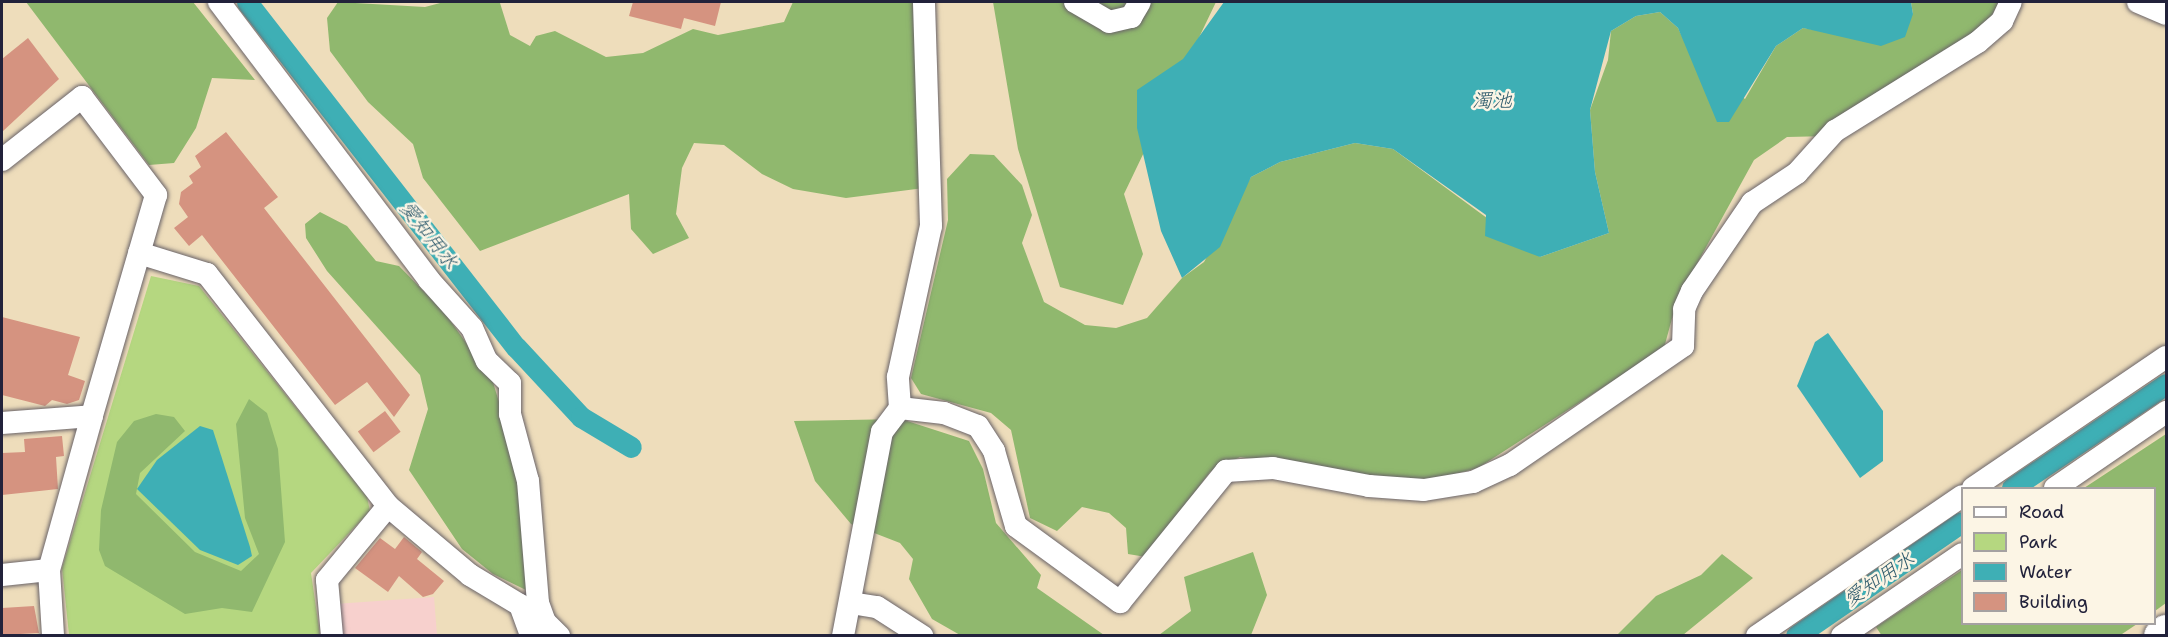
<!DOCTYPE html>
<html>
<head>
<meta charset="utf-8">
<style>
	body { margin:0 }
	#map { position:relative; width:2168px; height:637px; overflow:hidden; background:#edb; font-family:"Shantell Sans","Klee One",sans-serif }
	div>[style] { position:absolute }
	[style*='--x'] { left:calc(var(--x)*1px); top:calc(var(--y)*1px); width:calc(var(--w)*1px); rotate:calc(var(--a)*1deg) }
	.built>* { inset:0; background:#f7d0cd }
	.green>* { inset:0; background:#b5d780 }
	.forest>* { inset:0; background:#90b86e }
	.water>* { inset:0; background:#3eafb5 }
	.canal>* { height:21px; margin:-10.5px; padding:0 10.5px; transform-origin:10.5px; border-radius:10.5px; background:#3eafb5 }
	.building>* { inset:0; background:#d59380; transform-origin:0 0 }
	.roads { filter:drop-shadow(0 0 2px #696368) drop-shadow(0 0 2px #696368) }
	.street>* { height:22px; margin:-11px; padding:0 11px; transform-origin:11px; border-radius:11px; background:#fff }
	.secondary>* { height:32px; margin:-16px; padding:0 16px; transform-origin:16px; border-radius:16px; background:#fff }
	span { translate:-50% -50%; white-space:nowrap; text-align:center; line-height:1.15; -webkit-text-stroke:5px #fcf5e5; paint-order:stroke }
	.water-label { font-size:20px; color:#2d5a6c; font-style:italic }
	.frame { position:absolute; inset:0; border:3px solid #22223b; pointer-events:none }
	.legend { position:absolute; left:1961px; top:487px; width:195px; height:138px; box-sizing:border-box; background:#fcf5e5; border:2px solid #a5a1a1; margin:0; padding:8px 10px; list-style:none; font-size:18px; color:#22223b }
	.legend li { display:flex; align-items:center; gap:12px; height:30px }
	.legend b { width:30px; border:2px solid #a5a1a1 }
</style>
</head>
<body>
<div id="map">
	<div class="built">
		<div style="clip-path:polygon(434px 597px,437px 635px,339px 635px,335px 604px)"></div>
	</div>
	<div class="green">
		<div style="clip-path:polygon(151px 276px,199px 286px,367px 497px,370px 511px,311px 573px,320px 635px,69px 635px,62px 568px)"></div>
	</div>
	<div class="forest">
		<div style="clip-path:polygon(26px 2px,193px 2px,255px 80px,212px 78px,196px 128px,174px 163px,149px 165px)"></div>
		<div style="clip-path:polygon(338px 2px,425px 7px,444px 2px,500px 3px,510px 35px,530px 46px,536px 36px,555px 31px,606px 57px,643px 53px,693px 29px,718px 35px,784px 22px,793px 2px,920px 2px,924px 188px,846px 198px,793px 189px,762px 174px,724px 145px,694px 143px,682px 168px,676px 214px,689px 238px,653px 254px,631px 229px,629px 194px,480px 251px,423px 178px,413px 144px,368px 102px,330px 51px,327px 18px)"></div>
		<div style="clip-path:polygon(993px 2px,1216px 2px,1124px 194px,1143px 254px,1123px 305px,1060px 287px,1018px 149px)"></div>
		<div style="clip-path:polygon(1911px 2px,1999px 2px,1978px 42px,1830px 136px,1787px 137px,1754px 160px,1677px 300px,1664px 348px,1478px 468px,1432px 480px,1389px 480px,1240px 457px,1210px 472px,1146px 557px,1128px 554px,1126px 528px,1109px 513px,1082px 507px,1057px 531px,1030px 518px,1011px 430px,991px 413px,921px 394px,911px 378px,948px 220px,947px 179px,970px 154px,994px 155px,1022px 185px,1032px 215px,1022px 243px,1044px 302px,1085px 325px,1116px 328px,1147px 318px,1182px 278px,1204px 262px,1251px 177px,1280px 162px,1355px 143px,1393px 149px,1540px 257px,1609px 233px,1595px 172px,1590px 110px,1608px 60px,1611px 31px,1636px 16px,1660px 12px,1678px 28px,1693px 59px,1745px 99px,1776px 46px,1803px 28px,1840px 34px,1913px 14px)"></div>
		<div style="clip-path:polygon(320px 212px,347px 226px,376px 261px,399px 266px,444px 312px,492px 379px,520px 471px,530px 592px,493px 574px,462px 549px,409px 470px,428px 409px,420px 375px,327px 271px,306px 238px,305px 224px)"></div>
		<div style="clip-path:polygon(249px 399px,267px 413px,278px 449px,285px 542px,252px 612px,222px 608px,185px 614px,105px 566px,99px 550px,101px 510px,117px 442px,134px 421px,156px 414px,174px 417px,185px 431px,140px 473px,136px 494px,195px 552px,241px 571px,259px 554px,245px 518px,236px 424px)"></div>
		<div style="clip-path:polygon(901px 419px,969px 441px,983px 469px,996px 523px,1041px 575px,1037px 588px,1104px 635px,960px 635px,932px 619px,909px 579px,913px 559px,900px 543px,851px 524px,815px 481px,794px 421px)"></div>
		<div style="clip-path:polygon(2166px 434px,2166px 603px,2155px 611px,2154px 488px,2084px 488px)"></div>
		<div style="clip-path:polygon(1253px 552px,1267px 595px,1251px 635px,1159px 635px,1191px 611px,1184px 577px)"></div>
		<div style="clip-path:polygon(1722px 554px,1753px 578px,1683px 635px,1617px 635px,1656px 596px,1701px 575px)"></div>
		<div style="clip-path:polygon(1962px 570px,1962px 624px,2137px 624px,2119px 636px,1882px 636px,1876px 627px)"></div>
	</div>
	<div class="water">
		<div style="clip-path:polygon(1224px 2px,1911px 2px,1913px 14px,1905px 37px,1881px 46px,1803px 28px,1776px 46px,1729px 122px,1717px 122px,1678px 28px,1660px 12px,1636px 16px,1611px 31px,1590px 110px,1595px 172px,1609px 233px,1540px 257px,1485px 236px,1486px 215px,1393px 149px,1355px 143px,1280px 162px,1251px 177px,1220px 247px,1182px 278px,1161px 231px,1137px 128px,1137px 90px,1183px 59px)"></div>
		<div style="clip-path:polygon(1828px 333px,1883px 411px,1883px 461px,1860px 478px,1797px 386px,1815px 342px)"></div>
		<div style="clip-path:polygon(200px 426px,213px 430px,250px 547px,252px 556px,238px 565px,200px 550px,137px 489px,157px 460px)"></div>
	</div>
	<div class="canal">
		<div style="--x:247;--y:2;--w:437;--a:52.1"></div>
		<div style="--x:516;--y:347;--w:96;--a:47.1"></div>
		<div style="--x:581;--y:417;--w:58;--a:31"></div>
		<div style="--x:2012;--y:488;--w:186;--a:-34"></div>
		<div style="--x:1796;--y:636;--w:201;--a:-34.5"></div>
	</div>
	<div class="building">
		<div style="clip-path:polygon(633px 2px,721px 2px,715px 26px,684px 18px,681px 29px,629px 16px)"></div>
		<div style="clip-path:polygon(28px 38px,59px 79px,2px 132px,2px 59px)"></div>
		<div style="clip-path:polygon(226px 132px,278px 197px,264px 208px,410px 395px,394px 417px,367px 382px,335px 405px,202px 235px,189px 246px,174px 228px,188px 217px,179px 204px,181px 192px,193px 183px,189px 176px,201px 167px,195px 156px)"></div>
		<div style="clip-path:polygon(2px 317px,80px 337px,68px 375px,85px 381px,79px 400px,67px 404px,52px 400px,45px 406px,2px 395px)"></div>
		<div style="left:385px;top:411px;width:26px;height:34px;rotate:53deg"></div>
		<div style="clip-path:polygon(62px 436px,64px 456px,56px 457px,58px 489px,2px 495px,2px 453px,25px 452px,24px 439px)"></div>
		<div style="clip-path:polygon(404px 537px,422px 552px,417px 559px,444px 581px,433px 594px,423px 597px,399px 576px,388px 592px,355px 568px,380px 538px,395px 549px)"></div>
		<div style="clip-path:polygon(34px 606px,39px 633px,2px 635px,2px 608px)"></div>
	</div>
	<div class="roads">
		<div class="street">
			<div style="--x:219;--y:2;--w:348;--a:52.9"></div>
			<div style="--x:429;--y:280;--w:64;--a:48.1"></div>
			<div style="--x:472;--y:328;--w:36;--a:66"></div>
			<div style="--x:487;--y:361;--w:32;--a:44"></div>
			<div style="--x:510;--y:383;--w:31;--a:90"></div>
			<div style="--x:510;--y:414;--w:69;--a:75"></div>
			<div style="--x:528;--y:481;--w:122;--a:85.3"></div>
			<div style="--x:538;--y:603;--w:20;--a:70"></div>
			<div style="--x:545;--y:622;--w:20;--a:45"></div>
			<div style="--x:1075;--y:2;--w:39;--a:30"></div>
			<div style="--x:1109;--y:22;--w:23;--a:-13"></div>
			<div style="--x:1131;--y:17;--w:17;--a:-59"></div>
			<div style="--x:2138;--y:2;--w:30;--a:23"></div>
			<div style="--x:2;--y:160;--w:102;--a:-38.2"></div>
			<div style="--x:82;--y:97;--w:123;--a:52.9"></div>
			<div style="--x:156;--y:195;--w:230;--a:106.2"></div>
			<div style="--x:139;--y:253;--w:71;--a:17.2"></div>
			<div style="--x:207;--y:274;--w:294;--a:52"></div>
			<div style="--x:388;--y:506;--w:96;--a:129.5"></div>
			<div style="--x:327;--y:580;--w:56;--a:84.9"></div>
			<div style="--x:900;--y:408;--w:44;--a:6.5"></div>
			<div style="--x:944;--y:413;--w:36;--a:21"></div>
			<div style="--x:978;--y:426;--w:30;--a:57"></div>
			<div style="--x:994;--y:451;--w:78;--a:73.7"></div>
			<div style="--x:1016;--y:526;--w:129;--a:36.2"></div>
			<div style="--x:1120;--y:602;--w:169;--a:-51"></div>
			<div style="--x:1226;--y:471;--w:47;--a:-3.7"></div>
			<div style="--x:1273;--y:468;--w:98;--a:10.6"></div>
			<div style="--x:1369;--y:486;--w:55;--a:4.2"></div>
			<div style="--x:1424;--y:490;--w:50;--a:-9.3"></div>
			<div style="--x:1473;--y:482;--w:41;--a:-24.7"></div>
			<div style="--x:1510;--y:465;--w:210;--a:-34.5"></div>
			<div style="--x:1683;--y:346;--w:37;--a:-88"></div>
			<div style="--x:1684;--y:309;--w:20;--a:-66"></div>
			<div style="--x:1692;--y:291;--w:107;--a:-55.7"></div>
			<div style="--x:1752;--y:203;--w:54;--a:-33.7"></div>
			<div style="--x:1797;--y:173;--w:57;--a:-47.9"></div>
			<div style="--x:1835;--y:131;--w:168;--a:-31.9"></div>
			<div style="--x:1978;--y:42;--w:32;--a:-41"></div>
			<div style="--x:2002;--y:21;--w:21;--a:-65"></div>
			<div style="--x:2;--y:423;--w:90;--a:-4.4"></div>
			<div style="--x:92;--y:416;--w:160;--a:105.6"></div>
			<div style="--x:49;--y:570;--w:66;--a:86.5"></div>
			<div style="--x:1973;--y:488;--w:233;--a:-34.2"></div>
			<div style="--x:2055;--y:488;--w:135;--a:-34.4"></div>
			<div style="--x:388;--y:506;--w:107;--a:40.1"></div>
			<div style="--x:470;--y:575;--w:58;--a:31"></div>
			<div style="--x:520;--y:605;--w:33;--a:70"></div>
			<div style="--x:2;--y:575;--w:47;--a:-6.1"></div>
			<div style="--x:851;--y:603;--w:26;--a:9"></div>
			<div style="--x:877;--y:607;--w:54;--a:32.8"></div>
			<div style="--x:843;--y:636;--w:208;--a:-79.2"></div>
			<div style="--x:882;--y:432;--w:30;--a:-53"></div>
			<div style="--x:900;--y:408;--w:31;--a:-94"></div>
			<div style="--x:898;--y:377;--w:155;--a:-77.7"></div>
			<div style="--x:931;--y:226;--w:224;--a:-91.8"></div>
			<div style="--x:1757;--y:636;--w:248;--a:-34.3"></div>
			<div style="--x:1842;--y:636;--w:145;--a:-34.3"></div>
		</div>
		<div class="secondary">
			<div style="--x:2160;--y:636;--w:8;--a:-40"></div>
		</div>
	</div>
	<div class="water-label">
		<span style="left:1492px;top:100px">濁池</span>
		<span style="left:429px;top:235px;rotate:52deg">愛知用水</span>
		<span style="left:1879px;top:579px;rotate:-34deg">愛知用水</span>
	</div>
	<div class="frame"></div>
	<ul class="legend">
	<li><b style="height:8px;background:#fff"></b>Road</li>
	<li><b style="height:16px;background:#b5d780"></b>Park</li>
	<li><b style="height:16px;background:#3eafb5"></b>Water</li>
	<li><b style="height:16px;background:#d59380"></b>Building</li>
	</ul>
</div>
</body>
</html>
